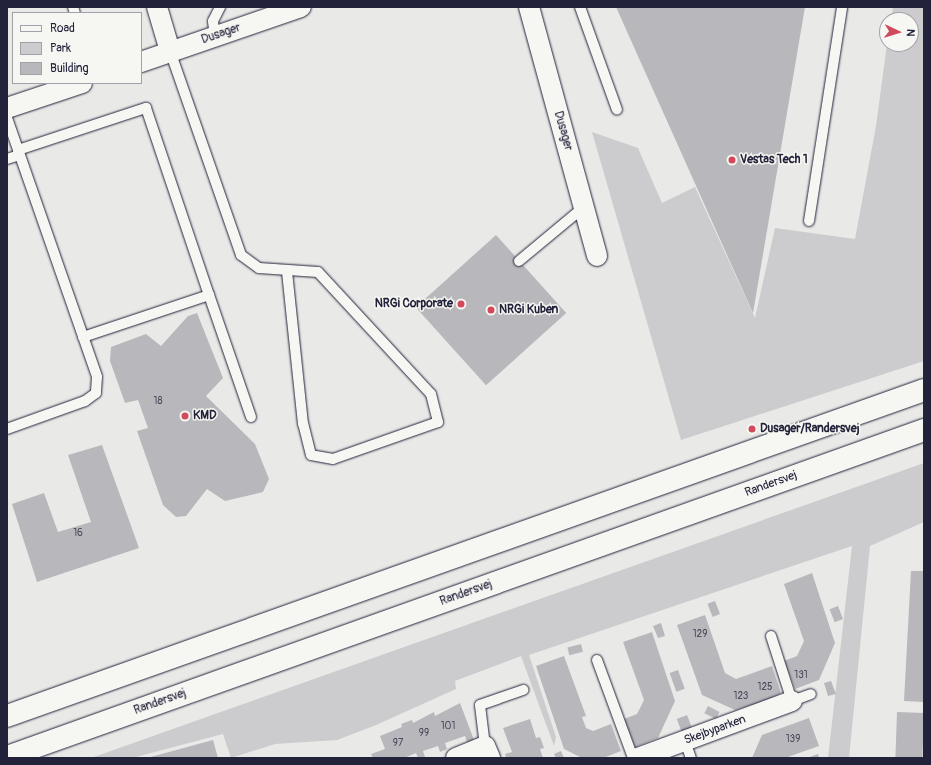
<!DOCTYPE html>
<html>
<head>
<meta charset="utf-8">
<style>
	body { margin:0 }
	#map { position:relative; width:931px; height:765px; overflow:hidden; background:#e9e9e7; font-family:Pangolin,sans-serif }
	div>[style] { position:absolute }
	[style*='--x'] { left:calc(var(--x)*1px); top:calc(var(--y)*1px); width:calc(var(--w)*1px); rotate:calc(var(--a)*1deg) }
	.green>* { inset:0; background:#ccccce }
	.building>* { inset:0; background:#b8b8bc; transform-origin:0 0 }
	.roads { filter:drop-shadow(0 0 1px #22223b) drop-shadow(0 0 1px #22223b) }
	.lane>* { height:10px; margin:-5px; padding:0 5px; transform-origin:5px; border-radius:5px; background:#f6f6f2 }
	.street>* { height:20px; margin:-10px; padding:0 10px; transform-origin:10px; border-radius:10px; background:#f6f6f2 }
	.secondary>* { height:22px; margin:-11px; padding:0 11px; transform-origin:11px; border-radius:11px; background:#f6f6f2 }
	.dots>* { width:11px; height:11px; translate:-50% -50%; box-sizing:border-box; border:2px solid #f6f6f2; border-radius:50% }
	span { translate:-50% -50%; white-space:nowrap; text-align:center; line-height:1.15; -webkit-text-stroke:3px #f6f6f2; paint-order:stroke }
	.number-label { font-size:10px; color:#48485b }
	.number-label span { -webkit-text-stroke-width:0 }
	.street-label { font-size:12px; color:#22223b }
	.poi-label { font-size:12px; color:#22223b; font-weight:700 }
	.left { translate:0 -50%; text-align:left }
	.right { translate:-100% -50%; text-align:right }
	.frame { position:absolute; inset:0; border:8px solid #22223b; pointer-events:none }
	.legend { position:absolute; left:12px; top:12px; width:130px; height:72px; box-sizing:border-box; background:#f6f6f2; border:1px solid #a1a1a9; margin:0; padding:5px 7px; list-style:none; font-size:12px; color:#22223b }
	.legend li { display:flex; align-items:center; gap:8px; height:20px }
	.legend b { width:20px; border:1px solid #a1a1a9 }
	.north { position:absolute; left:879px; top:12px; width:40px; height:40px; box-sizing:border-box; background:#f6f6f2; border:1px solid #a1a1a9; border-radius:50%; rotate:94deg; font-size:11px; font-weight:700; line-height:16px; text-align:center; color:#22223b }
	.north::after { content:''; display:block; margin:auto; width:14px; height:18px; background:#d1495b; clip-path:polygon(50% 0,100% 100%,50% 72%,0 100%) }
</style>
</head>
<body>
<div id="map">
	<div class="green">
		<div style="clip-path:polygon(893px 7px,924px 7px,924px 361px,681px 440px,592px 132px,638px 148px,662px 203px,695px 187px,755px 318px,775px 228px,855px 239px,876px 126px,887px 44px,911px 44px,911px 20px,891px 20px)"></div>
		<div style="clip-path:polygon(924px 463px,924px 522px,870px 546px,849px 758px,828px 758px,852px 546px,529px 655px,556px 737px,554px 746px,521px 656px,455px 681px,456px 689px,376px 725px,337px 740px,275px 744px,231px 758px,223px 734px,132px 758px,91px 758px)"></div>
	</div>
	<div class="building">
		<div style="clip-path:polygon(616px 7px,805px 7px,753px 313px)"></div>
		<div style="left:496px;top:235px;width:105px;height:108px;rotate:48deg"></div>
		<div style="clip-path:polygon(197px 313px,223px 378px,206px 396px,255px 444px,269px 479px,263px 492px,225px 501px,207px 489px,186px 516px,176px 517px,163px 505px,137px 431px,148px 428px,138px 400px,125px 403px,110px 361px,111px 347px,146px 334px,161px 346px,188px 316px)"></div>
		<div style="clip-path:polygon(102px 445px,139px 548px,37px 582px,12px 504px,44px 493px,58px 532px,91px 522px,68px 455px)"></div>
		<div style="clip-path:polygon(911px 571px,924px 571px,924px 702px,904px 701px)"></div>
		<div style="clip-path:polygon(812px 573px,835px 643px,819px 680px,795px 689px,784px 661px,797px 656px,804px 641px,784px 584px)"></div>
		<div style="left:715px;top:601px;width:14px;height:8px;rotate:69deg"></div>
		<div style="left:838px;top:606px;width:14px;height:9px;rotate:69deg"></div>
		<div style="clip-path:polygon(705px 615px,725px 673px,736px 679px,772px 666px,781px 693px,768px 700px,735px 710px,702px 695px,677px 625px)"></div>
		<div style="clip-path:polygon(661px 623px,665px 636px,658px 638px,653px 626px)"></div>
		<div style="clip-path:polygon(652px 632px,675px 701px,658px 738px,635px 747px,624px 719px,637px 714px,644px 700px,623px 642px)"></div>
		<div style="left:581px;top:644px;width:8px;height:14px;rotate:76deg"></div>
		<div style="clip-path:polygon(564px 656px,586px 716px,582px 717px,586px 728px,593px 731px,611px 724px,621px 751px,603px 758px,582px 758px,564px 749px,536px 666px)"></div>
		<div style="left:678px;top:670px;width:20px;height:9px;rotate:70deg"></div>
		<div style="clip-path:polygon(831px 681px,836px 694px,828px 696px,824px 683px)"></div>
		<div style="clip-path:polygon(460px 703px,474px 740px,467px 742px,465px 736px,445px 743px,447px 749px,440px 752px,438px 746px,423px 751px,425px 757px,422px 758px,418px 758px,416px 753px,404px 758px,373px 758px,371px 754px,385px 749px,380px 736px,402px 727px,401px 724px,412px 720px,413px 723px,434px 712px,435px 716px)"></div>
		<div style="left:708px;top:706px;width:13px;height:8px;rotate:27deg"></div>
		<div style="left:897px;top:712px;width:27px;height:46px;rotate:2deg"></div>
		<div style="left:687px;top:715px;width:14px;height:11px;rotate:69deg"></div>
		<div style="clip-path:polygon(809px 718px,819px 746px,785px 758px,752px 758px,762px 735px)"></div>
		<div style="clip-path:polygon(530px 719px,536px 738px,540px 737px,544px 748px,540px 749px,543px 758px,506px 758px,505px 754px,512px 752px,503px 728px)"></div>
		<div style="clip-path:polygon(213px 740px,218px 758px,147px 758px)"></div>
		<div style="clip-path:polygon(561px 751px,564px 758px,556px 758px,554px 754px)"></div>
		<div style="clip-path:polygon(818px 754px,819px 758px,807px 758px)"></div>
	</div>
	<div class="roads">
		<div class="lane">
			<div style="--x:73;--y:7;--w:6;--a:72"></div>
			<div style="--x:580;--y:7;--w:109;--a:70.2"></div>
			<div style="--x:215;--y:36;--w:15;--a:-98"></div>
			<div style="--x:213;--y:21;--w:16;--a:-63"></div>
			<div style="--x:170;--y:51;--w:216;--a:70.8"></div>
			<div style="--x:241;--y:255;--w:22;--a:36"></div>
			<div style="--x:259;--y:268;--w:59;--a:3.9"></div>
			<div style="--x:318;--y:272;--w:166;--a:47.2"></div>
			<div style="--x:431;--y:394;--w:29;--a:76"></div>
			<div style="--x:438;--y:422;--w:111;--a:160.6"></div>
			<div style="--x:333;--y:459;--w:22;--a:-170"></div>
			<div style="--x:311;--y:455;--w:32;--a:-104"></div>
			<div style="--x:303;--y:424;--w:153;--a:-96"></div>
			<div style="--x:7;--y:118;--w:274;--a:70.8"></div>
			<div style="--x:97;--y:377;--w:16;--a:94"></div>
			<div style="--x:96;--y:393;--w:14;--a:144"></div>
			<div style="--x:85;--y:401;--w:83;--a:160.3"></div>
			<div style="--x:18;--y:150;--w:135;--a:-18.2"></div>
			<div style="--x:146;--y:108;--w:197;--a:71.4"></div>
			<div style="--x:7;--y:159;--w:13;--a:-18"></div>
			<div style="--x:809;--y:221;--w:217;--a:-81.2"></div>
			<div style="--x:519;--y:261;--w:85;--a:-39.7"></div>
			<div style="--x:83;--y:337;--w:133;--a:-18.4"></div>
			<div style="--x:209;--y:295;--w:129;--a:71"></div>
			<div style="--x:771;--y:636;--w:68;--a:72.1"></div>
			<div style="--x:792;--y:701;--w:20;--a:-20"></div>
			<div style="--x:597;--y:660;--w:104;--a:69.8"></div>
			<div style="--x:685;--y:741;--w:18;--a:71"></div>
			<div style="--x:485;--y:746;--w:41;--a:-97"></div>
			<div style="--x:480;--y:705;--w:46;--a:-19.2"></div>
		</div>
		<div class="street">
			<div style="--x:157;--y:7;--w:46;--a:73.5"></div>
			<div style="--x:529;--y:7;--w:258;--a:74.7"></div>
			<div style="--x:141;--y:62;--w:169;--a:-19"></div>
			<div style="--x:7;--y:108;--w:79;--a:-18.4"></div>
			<div style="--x:456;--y:758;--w:31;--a:-22"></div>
			<div style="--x:485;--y:746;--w:13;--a:67"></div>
			<div style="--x:638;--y:758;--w:164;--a:-20.3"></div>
		</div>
		<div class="secondary">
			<div style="--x:7;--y:716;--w:973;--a:-19.57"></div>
			<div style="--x:7;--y:757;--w:974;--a:-19.63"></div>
		</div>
	</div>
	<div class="dots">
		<div style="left:732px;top:160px;background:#d1495b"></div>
		<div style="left:461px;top:304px;background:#d1495b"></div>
		<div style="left:491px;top:310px;background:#d1495b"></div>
		<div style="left:185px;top:416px;background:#d1495b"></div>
		<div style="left:752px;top:429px;background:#d1495b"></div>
	</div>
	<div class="number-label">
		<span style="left:158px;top:402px">18</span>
		<span style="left:78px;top:534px">16</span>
		<span style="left:700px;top:635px">129</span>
		<span style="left:801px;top:676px">131</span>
		<span style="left:765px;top:688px">125</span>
		<span style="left:741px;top:697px">123</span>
		<span style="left:448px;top:727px">101</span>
		<span style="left:424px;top:734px">99</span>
		<span style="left:793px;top:740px">139</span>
		<span style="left:398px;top:744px">97</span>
	</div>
	<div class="street-label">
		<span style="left:221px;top:34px;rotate:-19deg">Dusager</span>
		<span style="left:563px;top:131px;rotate:74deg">Dusager</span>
		<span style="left:771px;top:484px;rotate:-20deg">Randersvej</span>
		<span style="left:466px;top:593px;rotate:-20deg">Randersvej</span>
		<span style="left:160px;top:702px;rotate:-20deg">Randersvej</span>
		<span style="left:715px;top:730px;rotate:-20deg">Skejbyparken</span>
	</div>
	<div class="poi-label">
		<span class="left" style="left:740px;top:160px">Vestas Tech 1</span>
		<span class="right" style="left:453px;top:304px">NRGi Corporate</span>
		<span class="left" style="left:499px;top:310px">NRGi Kuben</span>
		<span class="left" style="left:193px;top:416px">KMD</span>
		<span class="left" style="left:760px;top:429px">Dusager/Randersvej</span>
	</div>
	<div class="frame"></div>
	<ul class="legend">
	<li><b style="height:5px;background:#f6f6f2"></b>Road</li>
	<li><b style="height:11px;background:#ccccce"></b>Park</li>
	<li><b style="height:11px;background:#b8b8bc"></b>Building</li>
	</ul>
	<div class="north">N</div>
</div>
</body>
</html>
